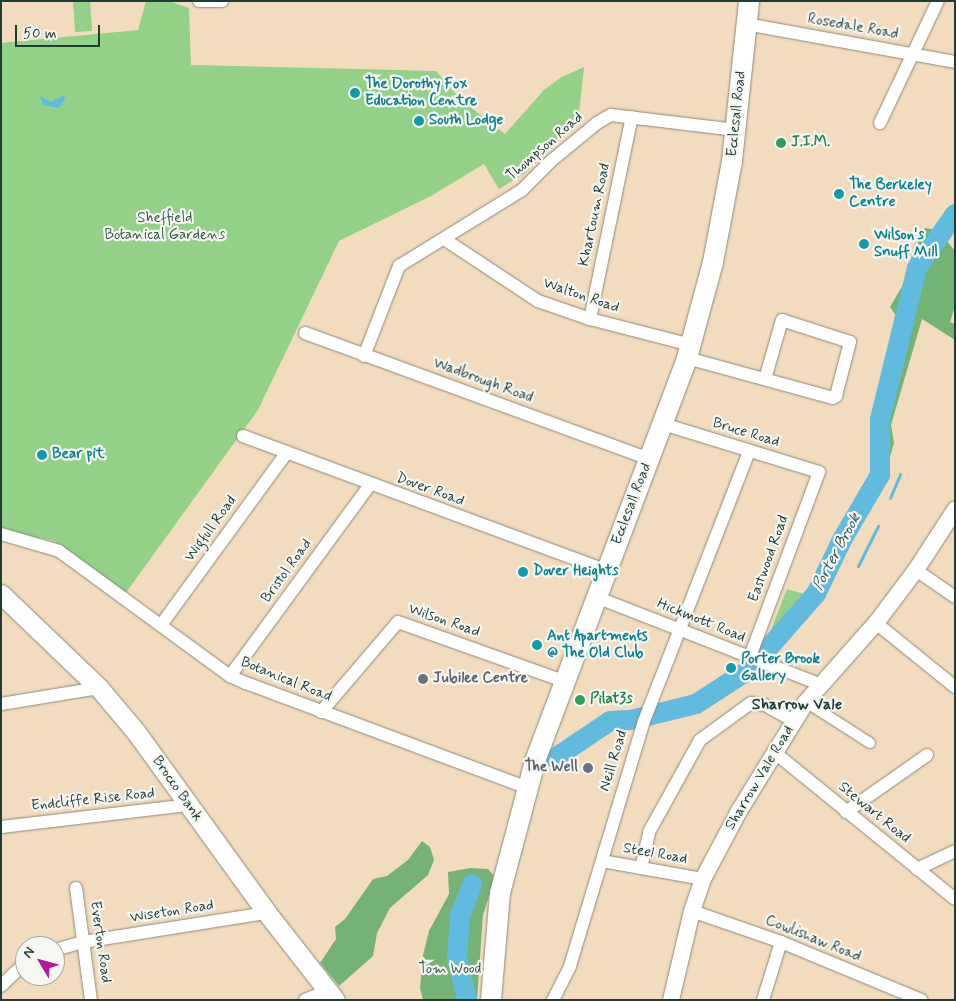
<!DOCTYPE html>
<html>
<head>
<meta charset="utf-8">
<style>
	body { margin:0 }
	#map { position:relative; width:956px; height:1001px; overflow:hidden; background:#f3dbbd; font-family:Mynerve,sans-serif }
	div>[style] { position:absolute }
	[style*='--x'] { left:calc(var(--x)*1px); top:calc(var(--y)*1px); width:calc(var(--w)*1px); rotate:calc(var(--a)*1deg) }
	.green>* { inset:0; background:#92d187; transform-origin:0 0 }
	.forest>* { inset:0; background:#75b374 }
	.water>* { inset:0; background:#60bbde }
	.stream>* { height:3px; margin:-1.5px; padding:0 1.5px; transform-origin:1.5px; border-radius:1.5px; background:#60bbde }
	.river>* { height:20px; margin:-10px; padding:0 10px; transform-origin:10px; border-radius:10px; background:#60bbde }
	.roads { filter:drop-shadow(0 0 1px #898c78) drop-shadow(0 0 1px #898c78) }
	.pedestrian>* { height:10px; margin:-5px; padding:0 5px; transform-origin:5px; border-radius:5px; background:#fff }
	.minor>* { height:12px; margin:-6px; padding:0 6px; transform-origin:6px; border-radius:6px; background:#fff }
	.tertiary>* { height:16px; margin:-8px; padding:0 8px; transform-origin:8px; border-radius:8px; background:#fff }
	.secondary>* { height:19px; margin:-9.5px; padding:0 9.5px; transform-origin:9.5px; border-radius:9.5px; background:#fff }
	.primary>* { height:20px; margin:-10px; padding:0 10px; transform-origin:10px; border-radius:10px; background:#fff }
	.dots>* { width:14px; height:14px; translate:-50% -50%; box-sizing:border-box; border:2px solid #f6f6f2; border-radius:50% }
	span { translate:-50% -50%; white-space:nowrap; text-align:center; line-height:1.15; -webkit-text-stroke:4.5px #f6f6f2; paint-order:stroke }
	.street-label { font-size:15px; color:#1f3d34 }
	.culture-label { font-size:15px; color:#0d838f; font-weight:700 }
	.left { translate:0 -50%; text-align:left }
	.leisure-label { font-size:15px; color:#27864d; font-weight:700 }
	.park-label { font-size:15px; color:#365b45 }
	.worship-label { font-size:15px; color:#5b616d; font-weight:700 }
	.right { translate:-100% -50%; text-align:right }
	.water-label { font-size:16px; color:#2f5c5e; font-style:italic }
	.neighbourhood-label { font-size:16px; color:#1f3d34; font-weight:700 }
	.frame { position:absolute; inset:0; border:2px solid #1f3d34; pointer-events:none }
	.north { position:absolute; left:15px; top:936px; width:50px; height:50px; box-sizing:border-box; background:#f6f6f2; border:1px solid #a0aca6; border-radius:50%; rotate:307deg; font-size:14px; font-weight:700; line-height:20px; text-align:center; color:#1f3d34 }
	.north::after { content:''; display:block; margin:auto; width:18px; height:22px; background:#b5179e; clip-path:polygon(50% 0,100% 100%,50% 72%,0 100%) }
	.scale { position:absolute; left:15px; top:25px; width:85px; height:22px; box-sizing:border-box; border:2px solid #1f3d34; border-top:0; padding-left:6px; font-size:15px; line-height:18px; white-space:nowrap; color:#1f3d34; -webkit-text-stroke:4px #f6f6f2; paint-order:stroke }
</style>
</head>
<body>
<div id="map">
	<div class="green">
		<div style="left:90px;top:1px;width:30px;height:17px;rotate:86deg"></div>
		<div style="clip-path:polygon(146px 1px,169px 1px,189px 8px,191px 65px,436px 71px,461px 100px,505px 134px,544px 90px,560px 78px,584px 67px,578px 122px,551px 143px,525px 173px,499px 189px,484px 164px,431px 196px,339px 241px,258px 410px,125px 594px,54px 541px,1px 530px,1px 43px,138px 30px)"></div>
		<div style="clip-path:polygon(787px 589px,811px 596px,774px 636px,769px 635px)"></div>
	</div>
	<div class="forest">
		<div style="clip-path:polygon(925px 228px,938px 230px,955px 251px,955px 306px,950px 322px,955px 324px,955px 340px,922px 319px,891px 425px,894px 443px,882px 483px,856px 523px,819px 597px,811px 596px,876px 462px,875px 423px,897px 317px,890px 307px,907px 278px,914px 245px)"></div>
		<div style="clip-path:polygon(422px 841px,430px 847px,434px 860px,428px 875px,390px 908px,377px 933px,373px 956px,339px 986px,320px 963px,336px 939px,335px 927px,345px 919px,373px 879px,387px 876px,408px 860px)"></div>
		<div style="clip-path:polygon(470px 868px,488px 869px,495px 877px,483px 915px,477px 1000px,423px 1000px,420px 988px,423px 955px,429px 931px,449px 894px,448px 872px)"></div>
	</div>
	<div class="water">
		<div style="clip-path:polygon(64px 95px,65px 99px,59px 108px,43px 105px,40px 96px,51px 102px)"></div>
	</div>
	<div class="stream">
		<div style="--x:890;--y:498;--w:26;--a:-67"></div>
		<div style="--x:858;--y:566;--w:45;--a:-63.4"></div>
	</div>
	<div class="river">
		<div style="--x:555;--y:758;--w:66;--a:-33.9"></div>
		<div style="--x:610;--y:721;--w:21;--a:-3"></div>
		<div style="--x:631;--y:720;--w:67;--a:-13.8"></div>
		<div style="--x:696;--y:704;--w:64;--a:-32.9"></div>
		<div style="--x:750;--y:669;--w:100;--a:-48.7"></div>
		<div style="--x:816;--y:594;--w:62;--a:-64.3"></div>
		<div style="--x:843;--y:538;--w:73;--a:-59.6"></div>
		<div style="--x:880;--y:475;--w:56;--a:-90"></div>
		<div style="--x:880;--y:419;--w:155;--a:-76.2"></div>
		<div style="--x:917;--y:268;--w:66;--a:-54.9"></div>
		<div style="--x:467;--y:1000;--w:43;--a:-103.4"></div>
		<div style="--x:457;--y:958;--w:42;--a:-85.9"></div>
		<div style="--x:460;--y:916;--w:34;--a:-69"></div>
	</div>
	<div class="roads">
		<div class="pedestrian">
			<div style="--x:806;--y:702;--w:76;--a:32.6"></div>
		</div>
		<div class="minor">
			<div style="--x:199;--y:1;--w:23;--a:0"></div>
			<div style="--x:746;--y:24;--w:212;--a:10.3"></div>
			<div style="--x:880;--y:123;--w:135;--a:-64.6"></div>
			<div style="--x:444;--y:239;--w:113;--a:33.4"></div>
			<div style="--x:538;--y:301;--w:55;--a:19.1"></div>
			<div style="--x:590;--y:319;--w:104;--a:14.4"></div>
			<div style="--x:590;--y:319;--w:206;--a:-78.3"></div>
			<div style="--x:305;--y:333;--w:367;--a:20.1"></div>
			<div style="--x:364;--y:356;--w:97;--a:-68.7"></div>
			<div style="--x:399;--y:266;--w:145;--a:-31.7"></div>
			<div style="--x:522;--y:190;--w:41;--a:-45"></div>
			<div style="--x:551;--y:161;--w:60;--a:-39.6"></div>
			<div style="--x:597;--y:123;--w:16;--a:-30"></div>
			<div style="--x:611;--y:115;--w:126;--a:6.8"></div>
			<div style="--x:687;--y:358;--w:151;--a:15.3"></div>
			<div style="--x:833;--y:398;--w:4;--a:-34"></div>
			<div style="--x:836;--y:396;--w:56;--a:-75.5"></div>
			<div style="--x:850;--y:342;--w:71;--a:-162.1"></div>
			<div style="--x:782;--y:320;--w:61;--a:106.1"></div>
			<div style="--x:663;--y:424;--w:163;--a:17.1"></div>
			<div style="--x:819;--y:472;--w:197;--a:110.5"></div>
			<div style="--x:243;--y:436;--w:387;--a:20.3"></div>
			<div style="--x:1;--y:534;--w:60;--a:16.3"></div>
			<div style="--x:59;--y:551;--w:212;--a:36.2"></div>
			<div style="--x:230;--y:676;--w:17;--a:24"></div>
			<div style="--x:246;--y:683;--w:301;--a:20.4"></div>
			<div style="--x:916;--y:570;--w:47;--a:34.7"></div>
			<div style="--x:596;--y:597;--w:243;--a:21.3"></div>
			<div style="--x:876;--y:623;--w:102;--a:39"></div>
			<div style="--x:161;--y:625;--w:214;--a:-53.9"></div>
			<div style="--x:230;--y:676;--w:237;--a:-53.8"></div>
			<div style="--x:1;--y:704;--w:99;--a:-9.3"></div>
			<div style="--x:321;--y:712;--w:118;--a:-49.5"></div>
			<div style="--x:398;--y:622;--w:176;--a:19.6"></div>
			<div style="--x:774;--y:752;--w:233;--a:39.1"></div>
			<div style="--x:846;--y:812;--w:99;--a:-35.1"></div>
			<div style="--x:1;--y:827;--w:188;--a:-6.7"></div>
			<div style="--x:602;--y:861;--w:103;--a:10.1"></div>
			<div style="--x:641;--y:868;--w:37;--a:-77"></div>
			<div style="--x:649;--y:832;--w:105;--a:-61"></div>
			<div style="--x:700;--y:740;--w:63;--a:-36"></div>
			<div style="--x:751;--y:703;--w:14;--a:8"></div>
			<div style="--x:765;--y:705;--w:33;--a:29"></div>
			<div style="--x:917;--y:869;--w:42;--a:-25.3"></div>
			<div style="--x:76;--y:888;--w:113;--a:82.4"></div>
			<div style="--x:692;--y:911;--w:94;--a:19.2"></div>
			<div style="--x:781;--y:942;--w:152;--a:22.5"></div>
			<div style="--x:55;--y:950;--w:29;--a:-16"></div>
			<div style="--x:83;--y:942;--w:186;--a:-9"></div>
			<div style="--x:1;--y:986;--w:33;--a:-44"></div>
			<div style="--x:305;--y:1000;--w:25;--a:-23"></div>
			<div style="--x:553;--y:1000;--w:38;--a:-63"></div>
			<div style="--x:570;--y:966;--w:256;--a:-73.2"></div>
			<div style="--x:644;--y:721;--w:290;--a:-68.7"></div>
			<div style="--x:763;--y:1000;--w:61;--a:-72.8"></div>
		</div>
		<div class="tertiary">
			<div style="--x:671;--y:1000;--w:91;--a:-76.7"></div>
			<div style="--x:692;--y:911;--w:34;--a:-71"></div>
			<div style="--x:703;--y:879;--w:77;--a:-62.1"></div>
			<div style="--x:739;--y:811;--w:128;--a:-58.4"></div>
			<div style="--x:806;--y:702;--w:106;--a:-48.5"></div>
			<div style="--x:876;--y:623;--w:66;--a:-53"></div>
			<div style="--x:916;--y:570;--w:72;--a:-57"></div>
		</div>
		<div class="secondary">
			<div style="--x:1;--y:594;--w:136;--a:43.8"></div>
			<div style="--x:99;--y:688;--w:57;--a:49.9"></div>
			<div style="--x:136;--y:732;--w:223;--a:54.1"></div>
			<div style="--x:267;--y:913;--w:110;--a:52"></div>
		</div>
		<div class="primary">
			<div style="--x:491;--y:1000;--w:107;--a:-85.2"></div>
			<div style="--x:500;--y:893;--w:137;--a:-75.1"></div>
			<div style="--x:535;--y:761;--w:431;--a:-69.3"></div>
			<div style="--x:687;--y:358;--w:99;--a:-74.8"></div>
			<div style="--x:713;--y:262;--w:103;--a:-79.3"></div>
			<div style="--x:732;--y:161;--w:161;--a:-83.9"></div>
		</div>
	</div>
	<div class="dots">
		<div style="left:355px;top:93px;background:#0f9aa8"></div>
		<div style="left:419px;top:121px;background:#0f9aa8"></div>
		<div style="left:781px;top:143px;background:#2e9e5b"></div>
		<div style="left:839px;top:194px;background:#0f9aa8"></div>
		<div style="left:864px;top:244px;background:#0f9aa8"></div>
		<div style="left:42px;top:455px;background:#0f9aa8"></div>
		<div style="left:523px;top:572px;background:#0f9aa8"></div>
		<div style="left:537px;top:645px;background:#0f9aa8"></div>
		<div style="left:731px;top:668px;background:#0f9aa8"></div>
		<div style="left:423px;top:679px;background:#6b7280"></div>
		<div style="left:580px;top:700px;background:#2e9e5b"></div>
		<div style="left:588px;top:768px;background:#6b7280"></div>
	</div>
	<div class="street-label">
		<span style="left:853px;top:27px;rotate:10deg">Rosedale Road</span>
		<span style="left:737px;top:114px;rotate:-84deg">Ecclesall Road</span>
		<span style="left:545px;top:147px;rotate:-41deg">Thompson Road</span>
		<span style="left:595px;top:215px;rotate:-78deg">Khartoum Road</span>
		<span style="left:581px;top:296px;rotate:19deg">Walton Road</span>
		<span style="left:483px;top:381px;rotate:20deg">Wadbrough Road</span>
		<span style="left:746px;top:433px;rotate:17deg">Bruce Road</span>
		<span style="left:430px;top:490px;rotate:20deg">Dover Road</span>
		<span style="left:632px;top:504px;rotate:-69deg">Ecclesall Road</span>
		<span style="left:211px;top:529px;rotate:-54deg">Wigfull Road</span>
		<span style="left:769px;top:559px;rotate:-70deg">Eastwood Road</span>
		<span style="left:287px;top:571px;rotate:-54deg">Bristol Road</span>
		<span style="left:444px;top:621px;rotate:19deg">Wilson Road</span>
		<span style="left:701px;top:621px;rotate:22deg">Hickmott Road</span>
		<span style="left:286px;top:680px;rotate:22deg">Botanical Road</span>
		<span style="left:614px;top:761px;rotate:-73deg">Neill Road</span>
		<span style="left:760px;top:778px;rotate:-59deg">Sharrow Vale Road</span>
		<span style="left:177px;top:789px;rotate:55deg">Brocco Bank</span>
		<span style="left:93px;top:800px;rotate:-6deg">Endcliffe Rise Road</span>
		<span style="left:874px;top:813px;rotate:39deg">Stewart Road</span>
		<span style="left:655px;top:854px;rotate:10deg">Steel Road</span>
		<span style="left:172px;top:912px;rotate:-9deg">Wiseton Road</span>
		<span style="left:813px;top:939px;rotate:22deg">Cowlishaw Road</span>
		<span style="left:100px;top:942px;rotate:82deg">Everton Road</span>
	</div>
	<div class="culture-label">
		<span class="left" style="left:365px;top:93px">The Dorothy Fox<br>Education Centre</span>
		<span class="left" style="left:429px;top:121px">South Lodge</span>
		<span class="left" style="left:849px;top:194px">The Berkeley<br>Centre</span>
		<span class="left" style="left:874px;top:244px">Wilson's<br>Snuff Mill</span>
		<span class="left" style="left:52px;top:455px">Bear pit</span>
		<span class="left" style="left:533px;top:572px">Dover Heights</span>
		<span class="left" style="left:547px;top:645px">Ant Apartments<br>@ The Old Club</span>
		<span class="left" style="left:741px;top:668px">Porter Brook<br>Gallery</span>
	</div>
	<div class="leisure-label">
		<span class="left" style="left:791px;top:143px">J.I.M.</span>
		<span class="left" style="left:590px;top:700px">Pilat3s</span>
	</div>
	<div class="park-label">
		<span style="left:165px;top:227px">Sheffield<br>Botanical Gardens</span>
		<span style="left:450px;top:970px">Tom Wood</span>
	</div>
	<div class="worship-label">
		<span class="left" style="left:433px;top:679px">Jubilee Centre</span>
		<span class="right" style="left:578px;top:768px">The Well</span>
	</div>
	<div class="water-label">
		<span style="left:837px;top:552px;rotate:-62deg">Porter Brook</span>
	</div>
	<div class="neighbourhood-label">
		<span style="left:797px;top:705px">Sharrow Vale</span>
	</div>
	<div class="frame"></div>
	<div class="north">N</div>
	<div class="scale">50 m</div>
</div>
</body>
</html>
